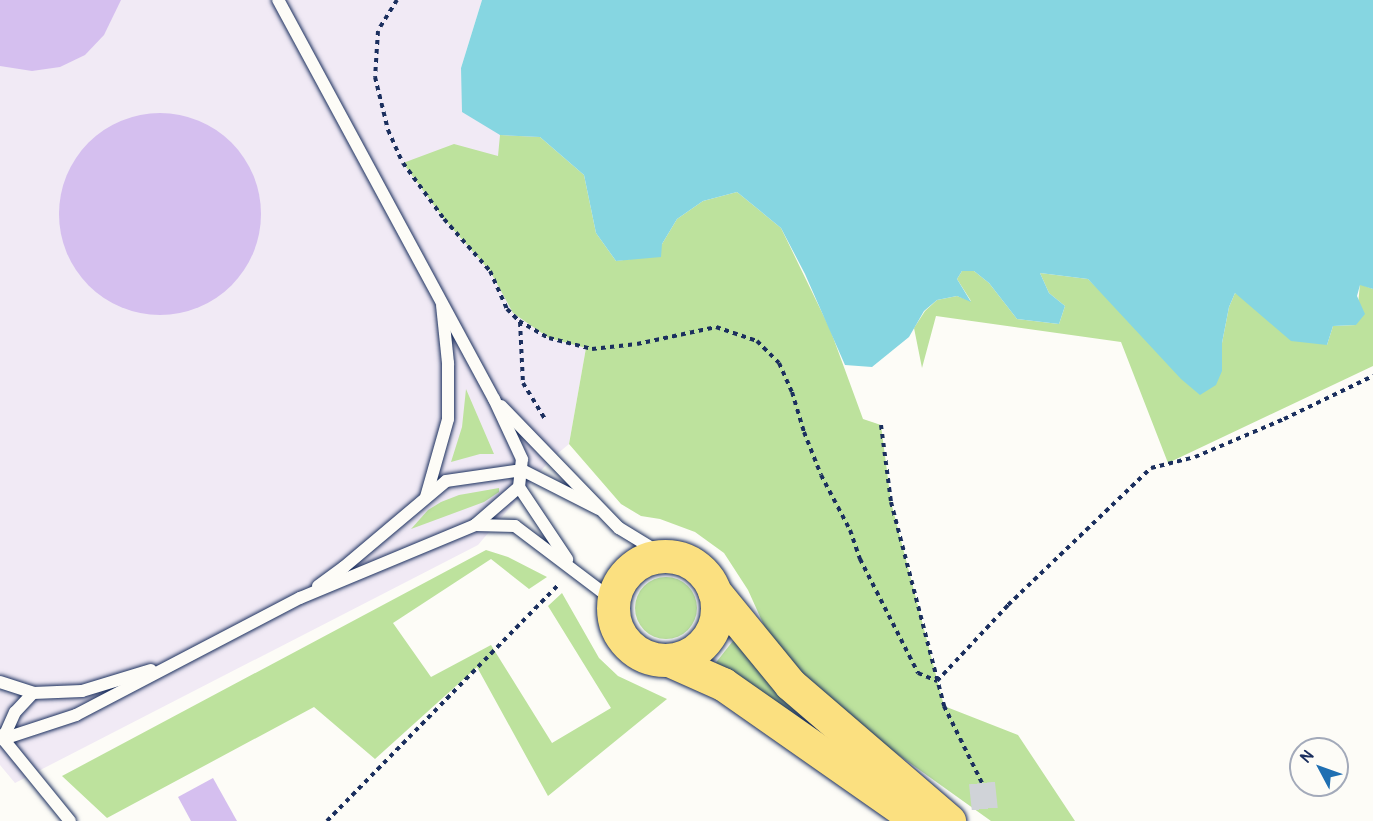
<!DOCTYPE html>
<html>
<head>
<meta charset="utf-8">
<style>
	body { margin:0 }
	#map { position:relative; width:1373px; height:821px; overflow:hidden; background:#fdfcf7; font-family:Pangolin,sans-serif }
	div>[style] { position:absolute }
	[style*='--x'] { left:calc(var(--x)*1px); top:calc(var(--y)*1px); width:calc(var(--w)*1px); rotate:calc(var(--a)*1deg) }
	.built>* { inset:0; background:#f1eaf5 }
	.green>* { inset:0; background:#bde29d }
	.round { border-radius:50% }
	.water>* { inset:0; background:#86d6e1 }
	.building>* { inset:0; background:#d5bfef }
	.street-tunnel>* { height:26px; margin-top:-13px; transform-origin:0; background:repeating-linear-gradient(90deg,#d0d3d8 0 26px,transparent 0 39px) }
	.path>* { height:4px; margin-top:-2px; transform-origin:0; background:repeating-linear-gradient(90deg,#1b2f5e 0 4.5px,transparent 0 9px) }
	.roads { filter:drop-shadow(0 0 2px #1b2f5e) drop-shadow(0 0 2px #1b2f5e) }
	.lane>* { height:12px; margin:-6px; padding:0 6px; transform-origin:6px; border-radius:6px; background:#fdfcf7 }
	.primary>* { height:33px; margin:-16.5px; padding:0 16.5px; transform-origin:16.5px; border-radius:16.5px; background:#fbe080 }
	.primary>.ring { margin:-16.5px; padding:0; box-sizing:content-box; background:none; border:33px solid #fbe080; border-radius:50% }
	span { translate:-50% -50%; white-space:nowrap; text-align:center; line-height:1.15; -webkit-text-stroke:4.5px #fdfcf7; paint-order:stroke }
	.north { position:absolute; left:1289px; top:737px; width:60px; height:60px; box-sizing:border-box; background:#fdfcf7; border:2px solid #a3aaba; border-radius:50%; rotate:311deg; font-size:16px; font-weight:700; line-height:24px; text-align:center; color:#1b2f5e }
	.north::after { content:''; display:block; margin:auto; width:21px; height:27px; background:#1f6fb2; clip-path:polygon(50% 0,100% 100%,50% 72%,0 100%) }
</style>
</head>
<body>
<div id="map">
	<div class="built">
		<div style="clip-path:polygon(0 0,482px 0,461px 68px,540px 137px,586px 348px,569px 444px,551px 459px,478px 545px,15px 783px,0 765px)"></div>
	</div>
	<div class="green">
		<div style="clip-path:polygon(500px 135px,540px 137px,584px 175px,596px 233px,616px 261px,638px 258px,662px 244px,677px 219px,703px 201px,737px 192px,781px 228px,830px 329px,863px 419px,881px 425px,891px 502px,944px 706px,1018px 735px,1075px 821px,991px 821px,858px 726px,802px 675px,771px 641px,748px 590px,724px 553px,695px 532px,660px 519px,641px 516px,621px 504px,569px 444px,586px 348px,549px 338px,513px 313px,490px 271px,444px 219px,403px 163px,454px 144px,498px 156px)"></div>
		<div style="clip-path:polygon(962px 271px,974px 271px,989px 283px,1017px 319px,1059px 324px,1065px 306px,1049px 293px,1040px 273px,1088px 279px,1124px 314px,1222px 371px,1222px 343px,1229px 307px,1235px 293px,1327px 345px,1333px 326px,1356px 325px,1360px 284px,1373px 289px,1373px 366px,1168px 463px,1121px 342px,936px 316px,922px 368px,914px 328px,925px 311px,937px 300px,957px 296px,971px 301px,957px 279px)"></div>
		<div style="clip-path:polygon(466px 389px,494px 454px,480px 454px,451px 462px,462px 427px)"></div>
		<div style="clip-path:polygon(499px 488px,499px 492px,484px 502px,411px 529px,428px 510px,441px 502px,459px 495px)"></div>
		<div style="clip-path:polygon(486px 550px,508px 557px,547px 577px,529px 589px,491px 559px,393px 623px,431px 677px,491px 645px,552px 743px,611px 708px,548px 606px,562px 593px,599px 658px,618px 676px,667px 699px,548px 796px,477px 667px,375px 759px,314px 707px,107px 818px,62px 776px)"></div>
		<div class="round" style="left:635px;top:577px;width:62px;height:62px"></div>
		<div style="clip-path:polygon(736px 637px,866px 767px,714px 665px)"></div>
	</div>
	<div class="water">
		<div style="clip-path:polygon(482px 0,1373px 0,1373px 289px,1360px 285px,1357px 296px,1365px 314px,1356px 325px,1333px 326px,1327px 345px,1291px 341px,1235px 293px,1229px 307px,1222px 343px,1222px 371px,1216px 385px,1200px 395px,1181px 379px,1088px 279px,1040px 273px,1049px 293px,1065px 306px,1059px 324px,1017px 319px,989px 283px,974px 271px,962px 271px,957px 279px,971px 302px,957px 296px,937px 300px,924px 311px,909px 337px,872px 367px,845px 365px,805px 274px,781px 228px,737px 192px,703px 201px,677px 219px,662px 244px,661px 257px,616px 261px,596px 233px,584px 175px,540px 137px,500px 135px,462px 112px,461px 68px)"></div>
	</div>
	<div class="building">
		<div style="clip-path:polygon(0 0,121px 0,104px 35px,85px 55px,60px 67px,32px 71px,0 66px)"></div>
		<div class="round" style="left:59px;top:113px;width:202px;height:202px"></div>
		<div style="clip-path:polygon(213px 778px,237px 821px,191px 821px,178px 797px)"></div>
	</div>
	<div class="street-tunnel">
		<div style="--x:982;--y:783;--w:38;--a:84"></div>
	</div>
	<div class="path">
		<div style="--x:397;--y:0;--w:36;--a:122"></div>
		<div style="--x:378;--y:31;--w:46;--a:93.7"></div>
		<div style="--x:375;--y:77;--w:55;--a:76.2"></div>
		<div style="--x:388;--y:130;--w:36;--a:66"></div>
		<div style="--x:403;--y:163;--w:69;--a:53.8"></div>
		<div style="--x:444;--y:219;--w:69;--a:48.5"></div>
		<div style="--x:490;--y:271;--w:42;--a:65.9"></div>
		<div style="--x:507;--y:309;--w:17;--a:45"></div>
		<div style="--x:519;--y:321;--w:34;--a:30"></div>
		<div style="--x:549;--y:338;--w:44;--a:14.3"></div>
		<div style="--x:592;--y:349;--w:45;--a:-6.3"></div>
		<div style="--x:637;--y:344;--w:81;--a:-12.1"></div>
		<div style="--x:716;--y:327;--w:43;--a:18.9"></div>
		<div style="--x:757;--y:341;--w:31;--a:45"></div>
		<div style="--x:779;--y:363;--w:32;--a:66"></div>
		<div style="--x:792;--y:392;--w:42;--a:73.3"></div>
		<div style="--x:804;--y:432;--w:46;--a:68.4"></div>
		<div style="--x:821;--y:475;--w:62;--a:62.2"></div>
		<div style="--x:850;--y:530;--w:31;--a:71"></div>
		<div style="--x:860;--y:559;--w:128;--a:63"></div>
		<div style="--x:918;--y:673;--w:21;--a:23"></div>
		<div style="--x:937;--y:681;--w:104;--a:-46.9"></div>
		<div style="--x:1008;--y:605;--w:198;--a:-43.8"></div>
		<div style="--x:1151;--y:468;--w:45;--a:-14"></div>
		<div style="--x:1195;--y:457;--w:97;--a:-23.1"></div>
		<div style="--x:1284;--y:419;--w:99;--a:-25.8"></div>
		<div style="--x:520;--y:322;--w:61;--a:87.2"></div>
		<div style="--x:523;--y:383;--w:42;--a:58.6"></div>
		<div style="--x:881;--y:425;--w:78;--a:82.6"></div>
		<div style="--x:891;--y:502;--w:211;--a:75.4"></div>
		<div style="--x:944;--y:706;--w:86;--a:63.7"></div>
		<div style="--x:327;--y:821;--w:332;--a:-45.6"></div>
	</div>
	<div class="roads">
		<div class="lane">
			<div style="--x:501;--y:406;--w:170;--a:46"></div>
			<div style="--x:619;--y:528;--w:54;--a:31.3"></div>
			<div style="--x:519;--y:487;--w:87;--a:56.3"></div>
			<div style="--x:426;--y:497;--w:81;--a:-74.2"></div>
			<div style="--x:448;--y:419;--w:56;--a:-90"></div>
			<div style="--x:448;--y:363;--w:58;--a:-95.9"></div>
			<div style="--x:475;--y:525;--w:40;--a:1.4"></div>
			<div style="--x:515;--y:526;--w:123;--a:37.1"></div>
			<div style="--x:318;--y:586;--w:32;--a:-36"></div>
			<div style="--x:344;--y:567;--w:133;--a:-40.1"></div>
			<div style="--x:446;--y:481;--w:77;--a:-8.2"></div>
			<div style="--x:522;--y:470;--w:86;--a:26.9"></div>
			<div style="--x:0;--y:682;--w:35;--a:18"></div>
			<div style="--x:33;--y:693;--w:49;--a:-2.3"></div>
			<div style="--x:82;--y:691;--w:72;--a:-16.9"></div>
			<div style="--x:33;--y:693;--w:26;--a:133"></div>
			<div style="--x:15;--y:712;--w:30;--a:114"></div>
			<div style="--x:3;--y:739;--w:77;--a:-18.2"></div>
			<div style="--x:76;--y:715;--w:253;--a:-27.6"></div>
			<div style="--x:300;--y:598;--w:190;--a:-22.6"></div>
			<div style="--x:475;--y:525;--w:58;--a:-40.8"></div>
			<div style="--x:519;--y:487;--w:28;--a:-84"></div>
			<div style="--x:522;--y:459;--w:66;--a:-115"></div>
			<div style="--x:494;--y:399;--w:454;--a:-118.4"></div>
			<div style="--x:0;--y:735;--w:111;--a:50.9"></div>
		</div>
		<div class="primary">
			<div class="ring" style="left:613px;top:556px;width:71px;height:71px"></div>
			<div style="--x:714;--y:591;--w:120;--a:50.7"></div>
			<div style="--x:790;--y:684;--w:210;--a:40.7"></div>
			<div style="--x:671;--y:661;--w:57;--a:23.9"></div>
			<div style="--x:723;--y:684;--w:232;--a:35"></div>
		</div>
	</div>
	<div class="north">N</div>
</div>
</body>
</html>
